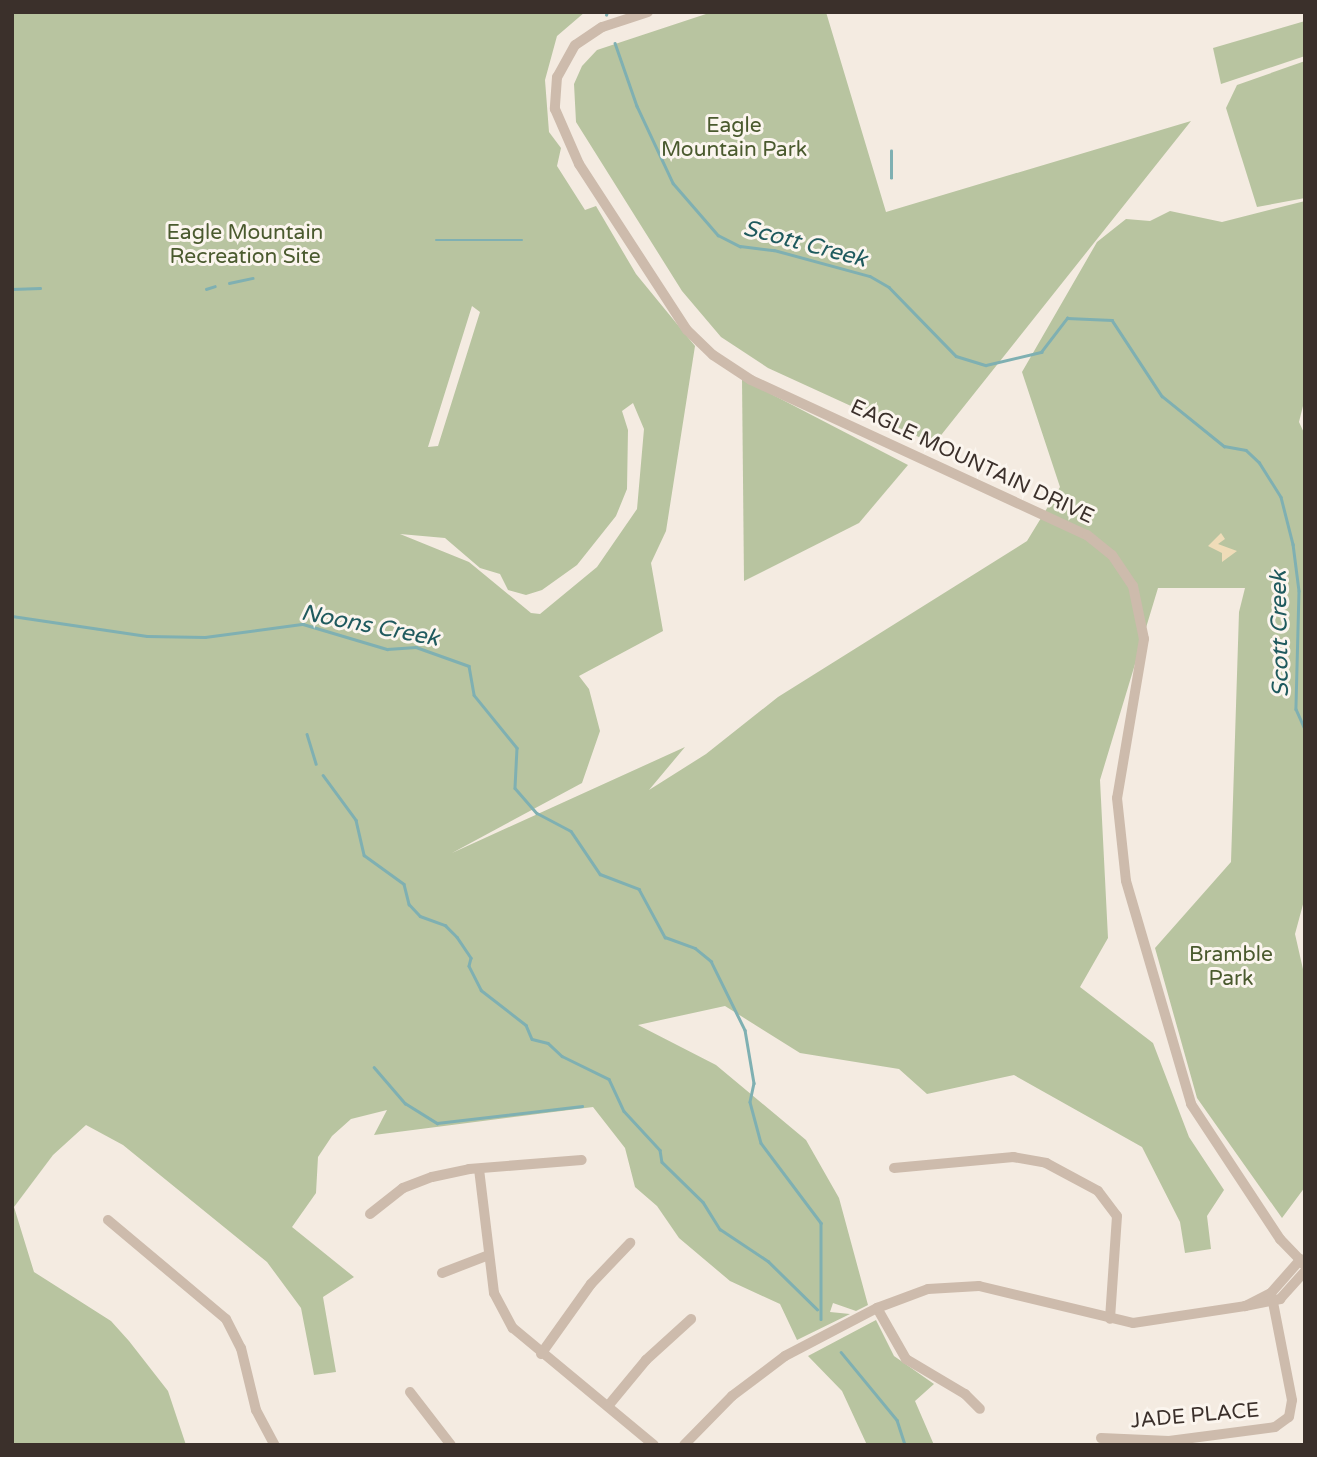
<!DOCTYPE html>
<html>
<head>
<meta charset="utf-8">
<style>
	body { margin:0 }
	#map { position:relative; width:1317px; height:1457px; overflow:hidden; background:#f4ebe1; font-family:"Varela Round",sans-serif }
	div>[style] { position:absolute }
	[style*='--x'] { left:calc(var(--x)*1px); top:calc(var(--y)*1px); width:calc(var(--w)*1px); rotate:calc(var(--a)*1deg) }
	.green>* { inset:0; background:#b8c4a0 }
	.sand>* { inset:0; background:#efdcb8 }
	.stream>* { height:2.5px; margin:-1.25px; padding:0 1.25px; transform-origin:1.25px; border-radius:1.25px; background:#7fb0b2 }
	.minor>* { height:10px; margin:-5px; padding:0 5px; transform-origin:5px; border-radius:5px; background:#cdbbac }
	.tertiary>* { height:12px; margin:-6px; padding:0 6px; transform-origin:6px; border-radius:6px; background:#cdbbac }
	span { translate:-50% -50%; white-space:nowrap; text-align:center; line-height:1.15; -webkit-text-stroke:6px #fbf5ee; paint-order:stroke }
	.park-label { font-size:21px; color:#4a5a2e }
	.street-label { font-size:21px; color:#3b302b }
	.water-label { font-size:23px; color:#1f5a5e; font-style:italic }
	.frame { position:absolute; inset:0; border:14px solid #3b302b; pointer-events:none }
</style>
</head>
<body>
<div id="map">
	<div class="green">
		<div style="clip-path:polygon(evenodd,12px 12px,585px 12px,557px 36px,545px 80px,549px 132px,561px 148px,557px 166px,585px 210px,596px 206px,636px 274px,695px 346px,666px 531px,651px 563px,663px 631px,579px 676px,589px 689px,600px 731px,582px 783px,452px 853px,685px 747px,649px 790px,706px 754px,778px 697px,1027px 541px,1060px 487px,1022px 372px,1097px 242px,1126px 219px,1150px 221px,1170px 211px,1222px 222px,1305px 201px,1305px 398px,1299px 422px,1305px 435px,1305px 897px,1295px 934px,1305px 978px,1305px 1187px,1282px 1218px,1197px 1098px,1155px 948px,1231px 862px,1239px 612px,1245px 588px,1158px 588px,1100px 780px,1108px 938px,1080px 987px,1153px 1043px,1189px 1137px,1224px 1190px,1207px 1216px,1211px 1249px,1185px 1253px,1180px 1222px,1142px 1147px,1014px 1075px,927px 1094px,899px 1069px,800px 1053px,725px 1006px,638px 1025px,716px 1065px,806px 1140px,839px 1198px,868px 1305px,856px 1311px,833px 1303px,830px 1312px,850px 1314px,797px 1340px,780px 1304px,730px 1281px,679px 1238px,657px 1206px,635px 1187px,625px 1148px,593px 1107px,374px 1135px,387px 1110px,351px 1119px,332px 1136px,318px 1157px,316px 1193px,292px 1227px,354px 1277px,323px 1297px,336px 1372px,314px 1375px,301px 1308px,267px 1262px,123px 1145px,86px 1125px,53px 1155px,14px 1207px,34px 1272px,111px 1321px,129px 1341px,168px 1391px,186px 1445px,12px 1445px,12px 12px,472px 306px,480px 312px,438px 446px,428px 447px,472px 306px,12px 12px,633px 403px,644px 429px,637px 509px,597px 567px,540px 614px,531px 613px,469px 562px,400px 534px,445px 538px,480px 568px,500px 574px,508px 590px,526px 595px,542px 590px,577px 565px,616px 516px,627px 489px,628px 430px,622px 411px,633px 403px)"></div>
		<div style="clip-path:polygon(712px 12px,826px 12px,886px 212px,1191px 121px,934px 444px,768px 368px,721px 337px,682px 291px,576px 122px,574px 84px,582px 66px,597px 50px)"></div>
		<div style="clip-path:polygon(1305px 21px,1305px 56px,1221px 84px,1213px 48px)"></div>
		<div style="clip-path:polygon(1305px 61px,1305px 198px,1257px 207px,1226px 108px,1237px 85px)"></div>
		<div style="clip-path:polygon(742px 379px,908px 465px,859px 523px,744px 581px)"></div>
		<div style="clip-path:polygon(876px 1320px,894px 1356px,934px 1384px,915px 1401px,934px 1445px,867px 1445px,842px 1391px,808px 1356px)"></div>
	</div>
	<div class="sand">
		<div style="clip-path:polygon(1221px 533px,1225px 539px,1218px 544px,1237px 551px,1222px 562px,1222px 553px,1208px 546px)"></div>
	</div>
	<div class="stream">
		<div style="--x:606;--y:15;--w:3;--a:-72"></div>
		<div style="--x:615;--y:43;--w:67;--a:70.8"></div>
		<div style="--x:637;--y:106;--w:85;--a:64.9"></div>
		<div style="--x:673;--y:183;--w:69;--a:49.1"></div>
		<div style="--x:718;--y:235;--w:25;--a:27"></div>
		<div style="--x:740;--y:246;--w:34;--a:7"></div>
		<div style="--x:774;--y:250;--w:99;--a:15.2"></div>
		<div style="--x:870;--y:276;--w:22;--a:30"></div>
		<div style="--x:889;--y:287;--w:96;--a:45.8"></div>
		<div style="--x:956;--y:356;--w:31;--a:17"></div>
		<div style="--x:986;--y:365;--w:57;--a:-13.3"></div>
		<div style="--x:1041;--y:352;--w:43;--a:-52.6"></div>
		<div style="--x:1067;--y:318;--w:45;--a:2.5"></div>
		<div style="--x:1112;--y:320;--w:91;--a:56.7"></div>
		<div style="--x:1162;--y:396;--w:80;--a:38.9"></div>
		<div style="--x:1224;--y:446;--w:22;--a:10"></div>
		<div style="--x:1246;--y:450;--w:18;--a:43"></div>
		<div style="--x:1259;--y:462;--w:41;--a:57.8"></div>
		<div style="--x:1281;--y:497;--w:49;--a:75.7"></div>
		<div style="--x:1293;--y:544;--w:47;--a:82.7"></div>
		<div style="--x:1299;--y:591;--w:118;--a:91.5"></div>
		<div style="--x:1296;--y:709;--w:22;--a:66"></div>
		<div style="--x:891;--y:178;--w:27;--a:-90"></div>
		<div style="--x:436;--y:240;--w:86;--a:0"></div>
		<div style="--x:229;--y:283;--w:24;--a:-12"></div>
		<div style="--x:12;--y:289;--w:28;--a:-2"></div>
		<div style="--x:206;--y:289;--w:9;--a:-18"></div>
		<div style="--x:12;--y:616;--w:136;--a:8.4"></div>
		<div style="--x:147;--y:636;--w:58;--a:1"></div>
		<div style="--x:205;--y:637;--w:99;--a:-7.6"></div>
		<div style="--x:303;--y:624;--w:88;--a:16.6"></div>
		<div style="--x:387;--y:649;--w:29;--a:-4"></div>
		<div style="--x:416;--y:647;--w:56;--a:19.7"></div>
		<div style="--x:469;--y:666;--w:29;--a:80"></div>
		<div style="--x:474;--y:695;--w:68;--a:50.9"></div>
		<div style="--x:517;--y:748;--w:40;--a:92.9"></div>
		<div style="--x:515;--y:788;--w:33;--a:49"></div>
		<div style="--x:537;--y:813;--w:38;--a:28"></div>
		<div style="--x:571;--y:831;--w:52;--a:56"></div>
		<div style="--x:600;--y:874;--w:42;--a:21"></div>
		<div style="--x:639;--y:889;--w:55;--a:61.6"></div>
		<div style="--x:665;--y:937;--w:32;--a:20"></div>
		<div style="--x:695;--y:948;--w:21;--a:39"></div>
		<div style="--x:711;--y:961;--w:77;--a:63.8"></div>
		<div style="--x:745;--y:1030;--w:54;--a:80.4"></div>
		<div style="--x:754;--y:1083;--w:19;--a:102"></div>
		<div style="--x:750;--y:1102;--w:42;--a:75"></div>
		<div style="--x:761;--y:1143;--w:100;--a:53.1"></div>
		<div style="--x:821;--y:1223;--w:96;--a:90"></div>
		<div style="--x:307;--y:734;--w:31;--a:73"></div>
		<div style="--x:323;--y:775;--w:56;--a:53.7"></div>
		<div style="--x:356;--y:820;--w:36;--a:77"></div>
		<div style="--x:364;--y:855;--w:49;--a:35.9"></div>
		<div style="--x:404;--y:884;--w:21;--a:76"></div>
		<div style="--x:409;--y:904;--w:16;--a:47"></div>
		<div style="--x:420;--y:916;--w:27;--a:20"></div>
		<div style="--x:445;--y:925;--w:17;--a:45"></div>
		<div style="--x:457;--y:937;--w:25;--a:56"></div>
		<div style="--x:471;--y:958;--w:8;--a:104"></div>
		<div style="--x:469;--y:966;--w:27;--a:63"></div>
		<div style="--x:481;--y:990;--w:57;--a:37.9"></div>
		<div style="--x:526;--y:1025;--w:15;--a:67"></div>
		<div style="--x:532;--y:1039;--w:16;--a:14"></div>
		<div style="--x:548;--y:1043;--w:19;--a:43"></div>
		<div style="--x:562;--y:1056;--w:52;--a:26.1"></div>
		<div style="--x:609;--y:1079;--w:35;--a:65"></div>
		<div style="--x:624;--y:1111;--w:53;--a:47.3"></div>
		<div style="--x:660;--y:1150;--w:12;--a:81"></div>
		<div style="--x:662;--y:1162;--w:57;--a:44.3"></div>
		<div style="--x:703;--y:1202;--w:32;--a:58"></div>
		<div style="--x:720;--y:1229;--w:58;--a:33.7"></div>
		<div style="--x:768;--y:1261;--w:69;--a:44.4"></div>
		<div style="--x:374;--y:1067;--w:48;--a:49.3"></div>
		<div style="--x:405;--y:1103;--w:38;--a:32"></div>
		<div style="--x:437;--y:1123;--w:146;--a:-6.7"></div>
		<div style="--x:841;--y:1352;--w:88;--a:50.5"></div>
		<div style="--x:897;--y:1420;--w:26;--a:72"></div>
	</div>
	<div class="minor">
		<div style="--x:648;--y:12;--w:48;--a:161.9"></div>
		<div style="--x:602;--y:27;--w:32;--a:146"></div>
		<div style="--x:575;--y:45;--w:37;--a:119"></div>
		<div style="--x:557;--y:77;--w:32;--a:94"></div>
		<div style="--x:555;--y:109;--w:60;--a:66.4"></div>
		<div style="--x:579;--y:164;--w:198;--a:57"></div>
		<div style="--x:687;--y:330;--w:36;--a:44"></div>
		<div style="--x:713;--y:355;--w:45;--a:33.3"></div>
		<div style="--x:751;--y:380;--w:370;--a:24.8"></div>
		<div style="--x:1087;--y:535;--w:32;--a:39"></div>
		<div style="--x:1112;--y:555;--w:37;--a:56"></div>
		<div style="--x:1133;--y:586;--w:54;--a:78.3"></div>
		<div style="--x:1144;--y:639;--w:161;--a:99.6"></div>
		<div style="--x:1117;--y:798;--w:83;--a:83.8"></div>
		<div style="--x:1126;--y:881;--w:232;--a:73.7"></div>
		<div style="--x:1191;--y:1104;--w:162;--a:56.6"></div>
		<div style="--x:1280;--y:1239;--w:29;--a:46"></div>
		<div style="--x:1300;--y:1260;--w:44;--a:131.3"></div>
		<div style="--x:1271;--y:1293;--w:29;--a:153"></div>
		<div style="--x:1245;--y:1306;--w:36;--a:-11"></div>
		<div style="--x:1280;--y:1299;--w:38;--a:-48"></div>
		<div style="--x:894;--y:1168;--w:120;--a:-5.3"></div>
		<div style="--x:1013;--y:1157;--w:34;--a:10"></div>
		<div style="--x:1046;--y:1163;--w:59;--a:28.3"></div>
		<div style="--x:1098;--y:1191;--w:31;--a:53"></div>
		<div style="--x:1117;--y:1216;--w:103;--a:93.9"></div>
		<div style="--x:479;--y:1169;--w:125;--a:83.1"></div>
		<div style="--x:494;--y:1293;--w:40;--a:62"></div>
		<div style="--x:513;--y:1328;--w:183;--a:39.7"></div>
		<div style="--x:370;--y:1214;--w:42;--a:-38.2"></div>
		<div style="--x:403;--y:1188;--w:31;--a:-21"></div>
		<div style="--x:432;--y:1177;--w:38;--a:-12"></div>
		<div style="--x:469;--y:1169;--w:113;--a:-4.6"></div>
		<div style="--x:108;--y:1220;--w:154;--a:40"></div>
		<div style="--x:226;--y:1319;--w:33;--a:63"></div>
		<div style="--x:241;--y:1348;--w:64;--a:76.4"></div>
		<div style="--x:256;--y:1410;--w:40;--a:62"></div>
		<div style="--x:442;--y:1273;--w:47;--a:-21.1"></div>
		<div style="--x:877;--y:1308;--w:59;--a:60.4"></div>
		<div style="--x:906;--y:1359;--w:69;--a:30.7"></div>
		<div style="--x:965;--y:1394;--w:21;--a:45"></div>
		<div style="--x:541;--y:1354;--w:86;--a:-54.5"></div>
		<div style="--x:591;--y:1284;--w:57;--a:-46.4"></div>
		<div style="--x:410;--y:1392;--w:67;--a:52.3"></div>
		<div style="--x:608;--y:1406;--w:60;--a:-50.4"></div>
		<div style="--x:646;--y:1360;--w:61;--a:-42.3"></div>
		<div style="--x:1101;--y:1438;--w:68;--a:2.5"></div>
		<div style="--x:1169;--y:1441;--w:107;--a:-7.5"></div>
		<div style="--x:1275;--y:1427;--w:17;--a:-36"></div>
		<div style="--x:1289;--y:1417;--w:17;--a:-80"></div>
		<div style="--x:1292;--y:1400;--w:105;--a:-101"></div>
		<div style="--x:684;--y:1445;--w:69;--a:-45.6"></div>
		<div style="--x:732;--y:1396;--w:66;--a:-37"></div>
		<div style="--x:785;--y:1356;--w:104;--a:-27.6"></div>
		<div style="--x:877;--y:1308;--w:54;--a:-20.4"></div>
		<div style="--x:928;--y:1289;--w:51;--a:-3.4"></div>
		<div style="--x:979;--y:1286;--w:158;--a:13.5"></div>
		<div style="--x:1133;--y:1323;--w:113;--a:-8.6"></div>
	</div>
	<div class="tertiary">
		<div style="--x:1300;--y:1260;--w:6;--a:39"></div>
	</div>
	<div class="park-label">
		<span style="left:734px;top:138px">Eagle<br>Mountain Park</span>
		<span style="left:245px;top:245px">Eagle Mountain<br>Recreation Site</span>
		<span style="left:1231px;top:967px">Bramble<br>Park</span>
	</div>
	<div class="street-label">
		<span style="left:972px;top:462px;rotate:25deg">EAGLE MOUNTAIN DRIVE</span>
		<span style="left:1195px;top:1416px;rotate:-5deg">JADE PLACE</span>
	</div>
	<div class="water-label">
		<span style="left:805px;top:244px;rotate:15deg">Scott Creek</span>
		<span style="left:370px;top:626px;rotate:11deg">Noons Creek</span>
		<span style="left:1280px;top:634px;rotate:-91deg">Scott Creek</span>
	</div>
	<div class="frame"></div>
</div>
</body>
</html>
